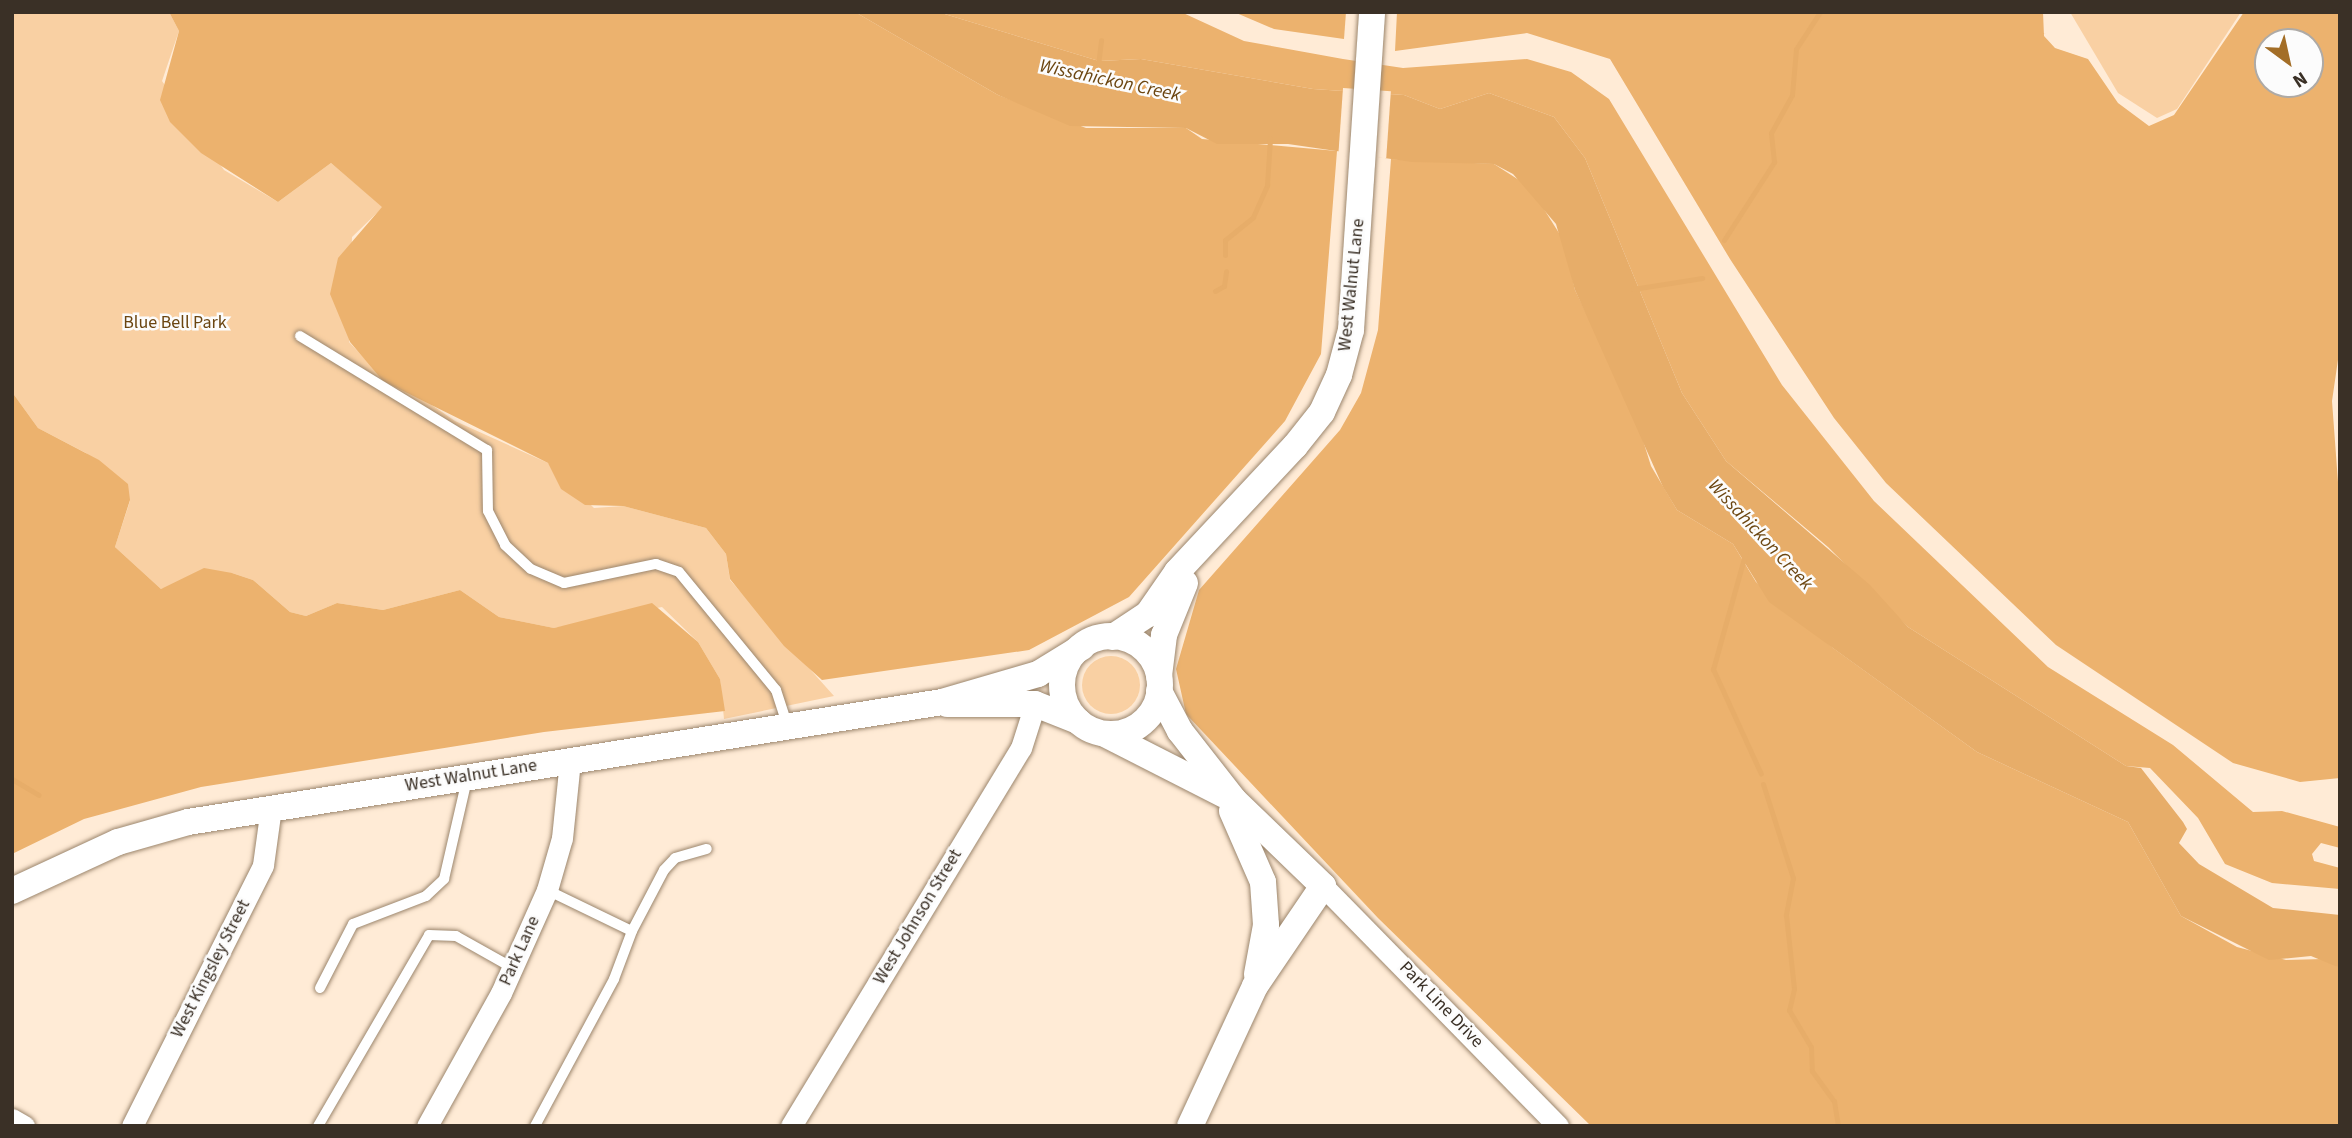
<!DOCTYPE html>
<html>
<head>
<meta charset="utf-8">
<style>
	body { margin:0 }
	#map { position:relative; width:2352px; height:1138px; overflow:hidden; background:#ffebd6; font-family:"Source Sans 3",sans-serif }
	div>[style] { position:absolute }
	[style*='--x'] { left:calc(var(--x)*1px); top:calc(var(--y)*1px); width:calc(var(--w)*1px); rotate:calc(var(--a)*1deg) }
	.green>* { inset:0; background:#f9d0a3 }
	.round { border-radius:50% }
	.forest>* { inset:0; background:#ecb26e }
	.water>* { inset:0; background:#e7ad69 }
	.pier>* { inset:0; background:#ffebd6; transform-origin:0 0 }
	.stream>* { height:5px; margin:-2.5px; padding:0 2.5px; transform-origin:2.5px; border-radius:2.5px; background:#e7ad69 }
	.roads { filter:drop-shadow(0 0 2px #9c866d) drop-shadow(0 0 2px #9c866d) }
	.service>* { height:10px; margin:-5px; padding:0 5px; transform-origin:5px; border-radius:5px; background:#fff }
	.minor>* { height:21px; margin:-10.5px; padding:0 10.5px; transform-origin:10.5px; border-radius:10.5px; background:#fff }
	.tertiary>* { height:26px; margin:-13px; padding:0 13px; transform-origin:13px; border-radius:13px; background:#fff }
	.tertiary>.ring { margin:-13px; padding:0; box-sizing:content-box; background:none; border:26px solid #fff; border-radius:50% }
	span { translate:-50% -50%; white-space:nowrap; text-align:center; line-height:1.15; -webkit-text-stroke:5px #fcfcfc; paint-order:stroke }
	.street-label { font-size:18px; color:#3a3026 }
	.park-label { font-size:18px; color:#6b4510 }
	.water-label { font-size:19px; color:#6c4611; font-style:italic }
	.frame { position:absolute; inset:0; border:14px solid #3a3026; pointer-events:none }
	.north { position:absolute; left:2254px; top:28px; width:70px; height:70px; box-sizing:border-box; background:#fcfcfc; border:2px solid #aeaaa6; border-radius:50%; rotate:147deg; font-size:19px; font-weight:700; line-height:28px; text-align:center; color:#3a3026 }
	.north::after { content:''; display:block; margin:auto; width:24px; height:32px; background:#a36e27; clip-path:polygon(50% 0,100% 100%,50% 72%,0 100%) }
</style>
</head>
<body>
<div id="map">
	<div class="green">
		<div style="clip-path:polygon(12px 12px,169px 12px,179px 31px,162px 81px,224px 170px,278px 202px,331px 163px,383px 207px,352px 237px,349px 342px,365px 359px,455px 421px,548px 463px,594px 508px,623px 506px,706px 528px,726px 554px,730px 580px,834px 696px,724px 719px,720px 679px,698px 642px,662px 607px,554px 628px,499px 617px,460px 590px,383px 610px,337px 603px,306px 616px,290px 612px,253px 580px,232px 573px,161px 589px,115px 547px,130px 501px,86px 453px,38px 428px,12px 392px)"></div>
		<div style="clip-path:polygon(2070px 12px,2241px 12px,2177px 109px,2157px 118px,2118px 93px)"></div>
		<div class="round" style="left:1082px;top:656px;width:58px;height:58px"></div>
	</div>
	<div class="forest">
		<div style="clip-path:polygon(169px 12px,855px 12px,998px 95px,1086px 128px,1186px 128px,1202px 139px,1337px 151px,1321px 354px,1285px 421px,1129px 597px,1029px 650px,822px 680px,784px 646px,730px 579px,726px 554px,706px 528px,623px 506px,585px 505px,561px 489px,548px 463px,383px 381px,350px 342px,330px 294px,338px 258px,382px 207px,331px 163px,278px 202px,201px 153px,170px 122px,160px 100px,179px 31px)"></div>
		<div style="clip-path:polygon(938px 12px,1181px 12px,1244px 41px,1343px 59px,1403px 68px,1527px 59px,1571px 72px,1609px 99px,1782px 385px,1874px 501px,2048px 667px,2173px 745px,2253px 812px,2282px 811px,2340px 827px,2340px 848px,2321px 843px,2312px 854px,2314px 861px,2340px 868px,2340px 889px,2272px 883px,2225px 864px,2198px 818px,2150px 768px,2126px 766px,1908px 627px,1828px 547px,1726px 461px,1682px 393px,1585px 158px,1554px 117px,1489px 93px,1440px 109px,1404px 95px,1313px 89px,1141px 59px,1099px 61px)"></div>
		<div style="clip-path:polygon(1234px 12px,1346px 12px,1344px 39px,1274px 29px)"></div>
		<div style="clip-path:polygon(evenodd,1397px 12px,2043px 12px,2044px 36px,2055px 48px,2088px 59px,2118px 103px,2149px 126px,2174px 115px,2244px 12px,2340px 12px,2340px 346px,2332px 401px,2340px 509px,2340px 778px,2300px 782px,2233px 763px,2056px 645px,1886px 483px,1834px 418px,1730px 259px,1610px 59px,1527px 33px,1395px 51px,1397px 12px,2310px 42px,2310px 84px,2268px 84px,2268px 42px,2310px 42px)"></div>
		<div style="clip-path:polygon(1391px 159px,1494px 164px,1530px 187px,1564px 241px,1575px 290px,1635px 415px,1651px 466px,1677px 510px,1733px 544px,1756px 582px,1833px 648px,1977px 752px,2128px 822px,2181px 916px,2237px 947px,2286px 960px,2324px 959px,2340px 968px,2340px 1126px,1591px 1126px,1378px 918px,1186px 714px,1176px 669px,1199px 590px,1340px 430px,1361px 393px,1378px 330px)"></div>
		<div style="clip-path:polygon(12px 392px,38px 428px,99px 460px,128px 484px,130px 500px,115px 547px,161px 589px,204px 568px,232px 573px,253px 580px,290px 612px,306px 616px,337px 603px,383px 610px,460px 590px,499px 617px,554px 628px,652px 603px,698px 642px,720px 679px,725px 711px,544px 732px,201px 787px,84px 819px,12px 854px)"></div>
	</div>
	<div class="water">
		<div style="clip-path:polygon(855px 12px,938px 12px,1099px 61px,1141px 59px,1313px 89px,1404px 95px,1440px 109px,1489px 93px,1554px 117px,1585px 158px,1682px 393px,1726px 461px,1870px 585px,1908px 627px,2126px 766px,2141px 768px,2183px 822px,2187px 829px,2179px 843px,2199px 864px,2273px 908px,2340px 915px,2340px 968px,2311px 956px,2269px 960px,2181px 916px,2128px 822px,1977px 752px,1769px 602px,1733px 544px,1677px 510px,1663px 487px,1575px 290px,1556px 224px,1513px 174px,1494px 164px,1412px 162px,1288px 144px,1217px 144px,1186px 128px,1070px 126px,998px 95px)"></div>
	</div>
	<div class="pier">
		<div style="left:1343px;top:88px;width:48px;height:67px;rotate:4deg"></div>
	</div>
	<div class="stream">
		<div style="--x:1098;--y:65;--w:25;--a:-83"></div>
		<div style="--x:1724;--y:240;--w:93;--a:-57.3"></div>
		<div style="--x:1774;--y:162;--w:29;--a:-96"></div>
		<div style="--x:1771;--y:133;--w:43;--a:-61.1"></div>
		<div style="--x:1792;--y:95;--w:46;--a:-85"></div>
		<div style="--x:1796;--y:49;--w:44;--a:-57"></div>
		<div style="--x:1225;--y:255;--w:15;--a:-90"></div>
		<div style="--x:1225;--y:240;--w:36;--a:-39"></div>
		<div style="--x:1253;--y:217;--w:35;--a:-66"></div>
		<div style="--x:1267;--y:185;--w:47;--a:-86.3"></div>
		<div style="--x:1633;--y:289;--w:70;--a:-9.1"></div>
		<div style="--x:1215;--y:291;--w:10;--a:-29"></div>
		<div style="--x:1224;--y:286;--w:15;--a:-82"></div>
		<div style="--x:1746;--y:551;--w:123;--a:105.6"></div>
		<div style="--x:1713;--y:669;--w:115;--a:65.4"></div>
		<div style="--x:12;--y:779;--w:31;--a:31"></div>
		<div style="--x:1763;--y:784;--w:99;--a:72.3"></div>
		<div style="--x:1793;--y:878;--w:38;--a:101"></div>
		<div style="--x:1786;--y:915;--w:74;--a:83.8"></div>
		<div style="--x:1794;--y:989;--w:22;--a:103"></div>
		<div style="--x:1789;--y:1010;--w:43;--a:59.3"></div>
		<div style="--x:1811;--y:1047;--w:24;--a:88"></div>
		<div style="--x:1812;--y:1071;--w:37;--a:54"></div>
		<div style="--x:1834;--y:1101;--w:25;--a:81"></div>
	</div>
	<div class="roads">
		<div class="service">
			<div style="--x:300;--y:336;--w:219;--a:31.4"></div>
			<div style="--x:487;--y:450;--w:61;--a:89.1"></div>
			<div style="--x:488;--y:511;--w:38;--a:63"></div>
			<div style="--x:505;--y:545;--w:35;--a:43"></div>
			<div style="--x:531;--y:569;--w:36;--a:23"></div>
			<div style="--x:564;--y:583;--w:94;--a:-11.7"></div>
			<div style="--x:656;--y:564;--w:24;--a:19"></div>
			<div style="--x:679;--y:572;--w:153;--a:50.6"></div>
			<div style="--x:776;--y:690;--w:39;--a:72"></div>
			<div style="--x:547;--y:890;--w:94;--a:25.8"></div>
			<div style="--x:632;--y:931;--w:69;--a:-62.3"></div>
			<div style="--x:664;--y:870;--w:16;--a:-47"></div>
			<div style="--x:675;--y:858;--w:33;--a:-16"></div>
			<div style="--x:320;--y:988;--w:72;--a:-62.7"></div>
			<div style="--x:353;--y:924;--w:78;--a:-21"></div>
			<div style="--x:426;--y:896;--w:25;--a:-43"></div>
			<div style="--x:444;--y:879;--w:103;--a:-77"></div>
			<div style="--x:318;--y:1126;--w:221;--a:-59.8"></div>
			<div style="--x:429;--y:935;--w:27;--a:2"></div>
			<div style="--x:456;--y:936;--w:65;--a:29.3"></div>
			<div style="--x:535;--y:1126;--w:167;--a:-61.7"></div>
			<div style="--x:614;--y:979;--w:51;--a:-69.4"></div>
		</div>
		<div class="minor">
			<div style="--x:1323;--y:886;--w:336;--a:45.6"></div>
			<div style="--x:12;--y:1119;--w:14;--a:30"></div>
			<div style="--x:132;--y:1126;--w:292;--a:-63.3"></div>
			<div style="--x:263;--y:865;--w:59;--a:-82.1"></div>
			<div style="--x:427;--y:1126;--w:152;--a:-60.9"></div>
			<div style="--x:501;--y:993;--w:113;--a:-65.9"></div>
			<div style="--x:547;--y:890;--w:54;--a:-73.9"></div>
			<div style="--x:562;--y:838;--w:77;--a:-84.1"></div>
			<div style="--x:791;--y:1126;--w:442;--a:-58.7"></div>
			<div style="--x:1021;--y:748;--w:46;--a:-72.3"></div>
		</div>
		<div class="tertiary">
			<div class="ring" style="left:1062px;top:636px;width:72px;height:72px"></div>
			<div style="--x:1113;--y:637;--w:42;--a:-33.3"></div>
			<div style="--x:1148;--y:614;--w:51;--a:-55.4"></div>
			<div style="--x:1177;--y:572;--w:173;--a:-46.9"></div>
			<div style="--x:1295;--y:446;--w:43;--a:-51.5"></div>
			<div style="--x:1322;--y:412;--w:41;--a:-65.3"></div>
			<div style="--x:1339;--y:375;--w:47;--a:-75.1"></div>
			<div style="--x:1351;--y:330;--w:319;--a:-86.2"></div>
			<div style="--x:1159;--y:676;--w:41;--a:-83"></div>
			<div style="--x:1164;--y:635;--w:56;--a:-68"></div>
			<div style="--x:1159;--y:691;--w:45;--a:62.3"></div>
			<div style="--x:1180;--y:731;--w:88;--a:52"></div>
			<div style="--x:1234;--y:800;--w:124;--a:44"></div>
			<div style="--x:1323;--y:886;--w:121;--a:124.2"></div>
			<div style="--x:1255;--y:986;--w:154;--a:114.9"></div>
			<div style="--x:947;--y:704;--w:88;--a:0"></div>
			<div style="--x:1035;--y:704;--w:46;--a:21.6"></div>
			<div style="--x:1107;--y:735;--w:132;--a:27"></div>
			<div style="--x:1232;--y:811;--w:77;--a:66.4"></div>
			<div style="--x:1263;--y:882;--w:43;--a:86"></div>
			<div style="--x:1266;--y:925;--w:50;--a:100.4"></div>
			<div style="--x:12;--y:891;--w:117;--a:-24.8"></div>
			<div style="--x:118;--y:842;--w:73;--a:-15.9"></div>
			<div style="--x:188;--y:822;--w:763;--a:-9.04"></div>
			<div style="--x:942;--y:702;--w:100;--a:-16.3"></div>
			<div style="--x:1038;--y:674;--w:52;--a:-31.5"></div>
		</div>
	</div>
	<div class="street-label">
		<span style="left:1352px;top:285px;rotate:-84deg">West Walnut Lane</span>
		<span style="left:471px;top:776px;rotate:-9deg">West Walnut Lane</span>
		<span style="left:918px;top:917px;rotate:-59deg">West Johnson Street</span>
		<span style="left:520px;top:951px;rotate:-66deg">Park Lane</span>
		<span style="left:211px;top:969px;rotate:-63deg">West Kingsley Street</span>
		<span style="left:1441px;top:1005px;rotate:46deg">Park Line Drive</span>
	</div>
	<div class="park-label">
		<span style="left:175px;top:323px">Blue Bell Park</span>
	</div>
	<div class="water-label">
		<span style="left:1110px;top:81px;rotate:12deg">Wissahickon Creek</span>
		<span style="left:1760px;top:535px;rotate:47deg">Wissahickon Creek</span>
	</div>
	<div class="frame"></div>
	<div class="north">N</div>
</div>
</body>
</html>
